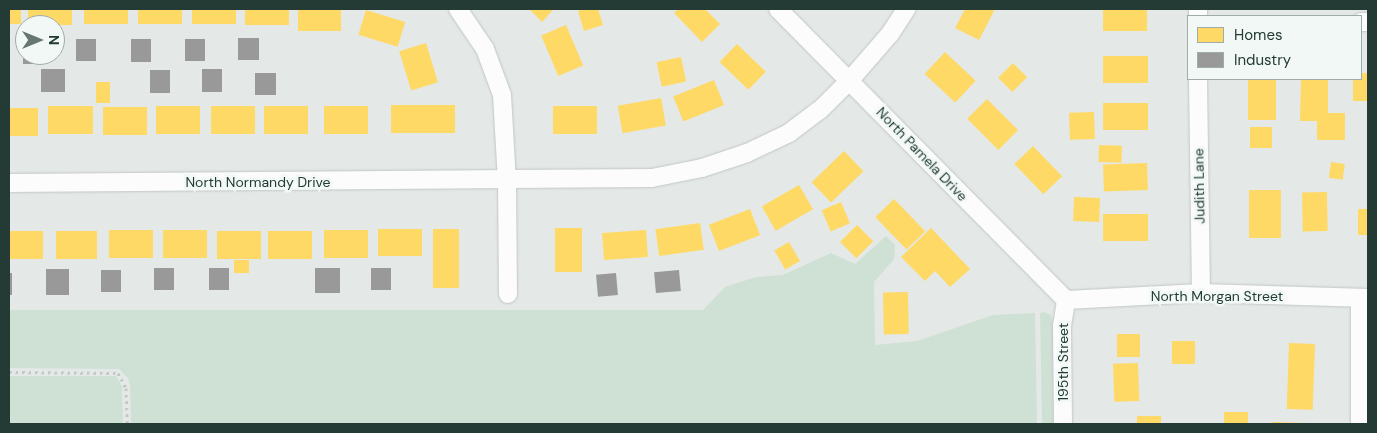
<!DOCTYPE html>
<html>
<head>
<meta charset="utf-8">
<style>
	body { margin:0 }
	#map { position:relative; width:1377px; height:433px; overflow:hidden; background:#e4e9e7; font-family:"DM Sans",sans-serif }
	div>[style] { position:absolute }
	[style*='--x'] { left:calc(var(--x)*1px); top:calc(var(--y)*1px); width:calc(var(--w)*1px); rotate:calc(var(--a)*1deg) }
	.green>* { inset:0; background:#cee1d4 }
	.homes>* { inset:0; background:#ffd966; transform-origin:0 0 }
	.industry>* { inset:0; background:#999; transform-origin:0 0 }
	.path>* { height:3px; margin-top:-1.5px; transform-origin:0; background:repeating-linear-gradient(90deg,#c1c9c5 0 2.5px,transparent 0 6.5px) }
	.roads { filter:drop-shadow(0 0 1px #c1c6c4) drop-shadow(0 0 1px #c1c6c4) }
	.street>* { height:18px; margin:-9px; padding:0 9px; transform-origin:9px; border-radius:9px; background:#fbfcfb }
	span { translate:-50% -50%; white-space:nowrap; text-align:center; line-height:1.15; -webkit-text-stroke:5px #f2f8f5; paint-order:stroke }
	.street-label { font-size:14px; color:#233b34 }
	.frame { position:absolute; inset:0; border:10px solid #233b34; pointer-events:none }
	.legend { position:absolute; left:1187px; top:15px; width:175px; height:65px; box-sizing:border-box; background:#f2f8f5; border:1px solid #9faca8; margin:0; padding:6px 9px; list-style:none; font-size:15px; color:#233b34 }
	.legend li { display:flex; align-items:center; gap:10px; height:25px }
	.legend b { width:25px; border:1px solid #9faca8 }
	.north { position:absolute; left:15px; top:15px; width:50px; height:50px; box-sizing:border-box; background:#f2f8f5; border:1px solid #9faca8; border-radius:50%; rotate:90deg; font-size:14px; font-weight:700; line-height:20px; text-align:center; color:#233b34 }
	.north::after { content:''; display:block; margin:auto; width:18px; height:22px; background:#677873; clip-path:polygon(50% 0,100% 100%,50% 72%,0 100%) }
</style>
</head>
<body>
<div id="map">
	<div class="green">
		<div style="clip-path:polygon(886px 236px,895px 245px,894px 259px,874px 282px,875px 345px,917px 341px,993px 315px,1035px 313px,1037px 424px,131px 424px,130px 386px,128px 378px,119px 369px,9px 368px,9px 310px,703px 310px,725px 287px,756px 277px,783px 275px,831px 253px,855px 264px)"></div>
		<div style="clip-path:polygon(1044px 312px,1051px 315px,1053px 324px,1055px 424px,1042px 424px,1040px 313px)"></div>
		<div style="clip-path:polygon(9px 376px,116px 376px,122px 386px,123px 424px,9px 424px)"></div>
	</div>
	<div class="homes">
		<div style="left:9px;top:9px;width:12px;height:15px"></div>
		<div style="left:28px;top:9px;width:44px;height:16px"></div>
		<div style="left:84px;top:9px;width:44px;height:15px"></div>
		<div style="left:138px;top:9px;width:44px;height:15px"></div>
		<div style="left:192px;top:9px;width:44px;height:15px"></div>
		<div style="left:245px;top:9px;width:44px;height:16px"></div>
		<div style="left:298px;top:9px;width:43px;height:22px"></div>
		<div style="clip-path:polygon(529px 9px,554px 9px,542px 22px)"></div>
		<div style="clip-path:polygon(585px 9px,598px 9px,603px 25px,584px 31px,578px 11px)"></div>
		<div style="clip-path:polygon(678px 9px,705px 9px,720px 24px,702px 42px,674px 13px)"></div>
		<div style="clip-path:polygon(965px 9px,995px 9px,979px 40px,955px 28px)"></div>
		<div style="left:1103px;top:9px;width:44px;height:22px"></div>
		<div style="left:366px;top:10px;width:41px;height:26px;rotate:17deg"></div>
		<div style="left:566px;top:25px;width:44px;height:27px;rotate:67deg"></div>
		<div style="left:426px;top:43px;width:41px;height:28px;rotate:73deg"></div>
		<div style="left:737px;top:44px;width:40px;height:25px;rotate:44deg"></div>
		<div style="left:945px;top:52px;width:42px;height:30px;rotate:43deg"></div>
		<div style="left:1148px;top:56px;width:27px;height:45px;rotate:90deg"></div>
		<div style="left:681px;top:57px;width:25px;height:25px;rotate:78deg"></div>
		<div style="left:1013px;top:63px;width:20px;height:21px;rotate:45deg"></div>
		<div style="clip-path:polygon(1361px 73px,1368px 73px,1368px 101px,1353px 101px,1353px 79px,1361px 79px)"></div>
		<div style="left:1248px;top:79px;width:28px;height:41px"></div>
		<div style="clip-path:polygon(1301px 79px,1328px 79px,1328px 113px,1345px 113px,1345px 140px,1317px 140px,1317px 121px,1300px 121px)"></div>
		<div style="left:714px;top:80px;width:27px;height:44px;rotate:68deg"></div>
		<div style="left:96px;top:82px;width:14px;height:21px"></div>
		<div style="left:661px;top:98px;width:28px;height:44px;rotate:80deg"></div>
		<div style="left:987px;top:99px;width:44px;height:28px;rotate:45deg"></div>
		<div style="left:1148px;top:103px;width:27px;height:45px;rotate:90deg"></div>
		<div style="left:455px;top:105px;width:28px;height:64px;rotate:90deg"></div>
		<div style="left:48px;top:106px;width:45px;height:28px"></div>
		<div style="left:200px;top:106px;width:28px;height:44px;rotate:90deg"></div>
		<div style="left:211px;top:106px;width:44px;height:28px"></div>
		<div style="left:264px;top:106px;width:44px;height:28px"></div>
		<div style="left:324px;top:106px;width:44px;height:28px"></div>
		<div style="left:553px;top:106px;width:44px;height:28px"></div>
		<div style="left:103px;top:107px;width:44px;height:28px"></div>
		<div style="left:9px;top:108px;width:29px;height:28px"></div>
		<div style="left:1094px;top:112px;width:27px;height:25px;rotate:88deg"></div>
		<div style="left:1250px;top:127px;width:22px;height:21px"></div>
		<div style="left:1099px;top:145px;width:23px;height:17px;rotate:2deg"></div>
		<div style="left:1033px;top:146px;width:42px;height:26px;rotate:46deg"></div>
		<div style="left:844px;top:151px;width:28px;height:45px;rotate:46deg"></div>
		<div style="left:1331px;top:162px;width:14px;height:16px;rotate:8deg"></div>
		<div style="left:1147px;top:163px;width:27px;height:44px;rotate:88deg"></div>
		<div style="left:799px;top:185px;width:28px;height:43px;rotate:60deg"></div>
		<div style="left:1249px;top:190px;width:32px;height:48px"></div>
		<div style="left:1327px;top:192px;width:39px;height:25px;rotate:89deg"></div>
		<div style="left:1074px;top:197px;width:26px;height:24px;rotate:2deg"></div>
		<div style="left:894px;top:199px;width:45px;height:26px;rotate:46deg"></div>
		<div style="left:841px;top:202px;width:23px;height:21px;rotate:67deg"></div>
		<div style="left:750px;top:209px;width:28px;height:44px;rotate:69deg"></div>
		<div style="left:1358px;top:209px;width:10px;height:26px"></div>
		<div style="left:1103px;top:214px;width:45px;height:27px"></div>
		<div style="left:700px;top:223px;width:27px;height:45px;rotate:82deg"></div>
		<div style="left:857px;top:225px;width:23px;height:24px;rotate:45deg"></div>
		<div style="left:555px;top:228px;width:27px;height:44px"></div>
		<div style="clip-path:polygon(931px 228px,970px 269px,950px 287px,935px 271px,925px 281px,901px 257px)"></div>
		<div style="left:378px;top:229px;width:44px;height:27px"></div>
		<div style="left:433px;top:229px;width:26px;height:59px"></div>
		<div style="left:109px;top:230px;width:44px;height:28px"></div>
		<div style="left:163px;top:230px;width:44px;height:28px"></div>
		<div style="left:324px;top:230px;width:44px;height:28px"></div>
		<div style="left:646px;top:230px;width:27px;height:44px;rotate:86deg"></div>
		<div style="left:9px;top:231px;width:34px;height:28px"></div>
		<div style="left:56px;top:231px;width:41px;height:28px"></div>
		<div style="left:217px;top:231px;width:44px;height:28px"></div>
		<div style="left:312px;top:231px;width:28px;height:44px;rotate:90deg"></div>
		<div style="left:789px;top:242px;width:22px;height:17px;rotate:60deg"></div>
		<div style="left:234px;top:260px;width:15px;height:13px"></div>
		<div style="left:908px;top:292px;width:42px;height:25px;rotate:89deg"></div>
		<div style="left:1140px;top:334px;width:23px;height:23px;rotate:90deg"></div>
		<div style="left:1172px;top:341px;width:23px;height:23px"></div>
		<div style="left:1289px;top:343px;width:26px;height:66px;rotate:2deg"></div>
		<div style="left:1138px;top:363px;width:38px;height:25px;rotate:88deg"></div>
		<div style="left:1248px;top:412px;width:12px;height:24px;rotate:90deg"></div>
		<div style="left:1137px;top:416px;width:24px;height:8px"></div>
		<div style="clip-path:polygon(1272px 422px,1306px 423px,1306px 424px,1272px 424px)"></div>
	</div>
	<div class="industry">
		<div style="left:259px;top:38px;width:22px;height:21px;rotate:90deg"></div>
		<div style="left:76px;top:39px;width:20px;height:22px"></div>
		<div style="left:131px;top:39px;width:20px;height:23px"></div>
		<div style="left:185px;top:39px;width:20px;height:22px"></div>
		<div style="left:23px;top:55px;width:24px;height:9px"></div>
		<div style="left:41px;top:69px;width:24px;height:23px"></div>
		<div style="left:222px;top:69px;width:23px;height:20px;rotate:90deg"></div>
		<div style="left:150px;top:70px;width:20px;height:23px"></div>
		<div style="left:255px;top:73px;width:21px;height:22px"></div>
		<div style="left:174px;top:268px;width:22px;height:20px;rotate:90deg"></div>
		<div style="left:209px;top:268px;width:20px;height:22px"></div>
		<div style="left:340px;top:268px;width:25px;height:25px;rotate:90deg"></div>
		<div style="left:371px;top:268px;width:20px;height:22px"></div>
		<div style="left:69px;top:269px;width:26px;height:23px;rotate:90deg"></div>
		<div style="left:101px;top:270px;width:20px;height:22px"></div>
		<div style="left:679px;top:270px;width:21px;height:25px;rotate:85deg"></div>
		<div style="left:9px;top:273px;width:3px;height:22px"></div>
		<div style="left:616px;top:273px;width:22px;height:20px;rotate:85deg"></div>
	</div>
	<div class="path">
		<div style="--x:9;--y:372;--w:109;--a:0.5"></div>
		<div style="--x:118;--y:373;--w:17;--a:62"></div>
		<div style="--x:126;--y:388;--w:36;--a:88"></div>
	</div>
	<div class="roads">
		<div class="street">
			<div style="--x:458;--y:9;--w:48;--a:56"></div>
			<div style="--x:485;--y:49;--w:49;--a:69.7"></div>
			<div style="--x:502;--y:95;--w:86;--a:86.7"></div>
			<div style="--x:507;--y:181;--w:113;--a:89.5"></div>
			<div style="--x:778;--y:9;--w:409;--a:45.3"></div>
			<div style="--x:1198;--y:16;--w:7;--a:-90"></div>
			<div style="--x:1361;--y:22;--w:7;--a:0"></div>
			<div style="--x:1198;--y:79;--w:214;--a:89.2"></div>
			<div style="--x:9;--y:183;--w:643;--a:-0.45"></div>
			<div style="--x:652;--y:178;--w:51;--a:-11.3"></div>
			<div style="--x:702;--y:168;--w:47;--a:-18.4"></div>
			<div style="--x:747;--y:153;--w:47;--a:-25.5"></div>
			<div style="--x:789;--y:133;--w:39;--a:-37"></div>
			<div style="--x:820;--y:110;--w:42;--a:-45"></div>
			<div style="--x:850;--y:80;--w:61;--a:-49"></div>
			<div style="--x:890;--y:34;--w:30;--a:-57"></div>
			<div style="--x:1360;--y:298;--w:126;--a:90"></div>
			<div style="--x:1066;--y:300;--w:135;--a:-3"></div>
			<div style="--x:1201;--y:293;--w:167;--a:1.7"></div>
			<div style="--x:1063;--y:424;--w:98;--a:-90.6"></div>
			<div style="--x:1062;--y:326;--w:26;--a:-81"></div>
		</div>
	</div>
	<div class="street-label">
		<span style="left:922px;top:154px;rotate:46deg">North Pamela Drive</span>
		<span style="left:258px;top:182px">North Normandy Drive</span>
		<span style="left:1199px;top:186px;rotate:-91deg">Judith Lane</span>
		<span style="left:1217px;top:296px">North Morgan Street</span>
		<span style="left:1063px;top:362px;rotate:-90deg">195th Street</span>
	</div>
	<div class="frame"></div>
	<ul class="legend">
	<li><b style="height:14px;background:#ffd966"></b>Homes</li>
	<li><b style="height:14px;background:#999"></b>Industry</li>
	</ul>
	<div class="north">N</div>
</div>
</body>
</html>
